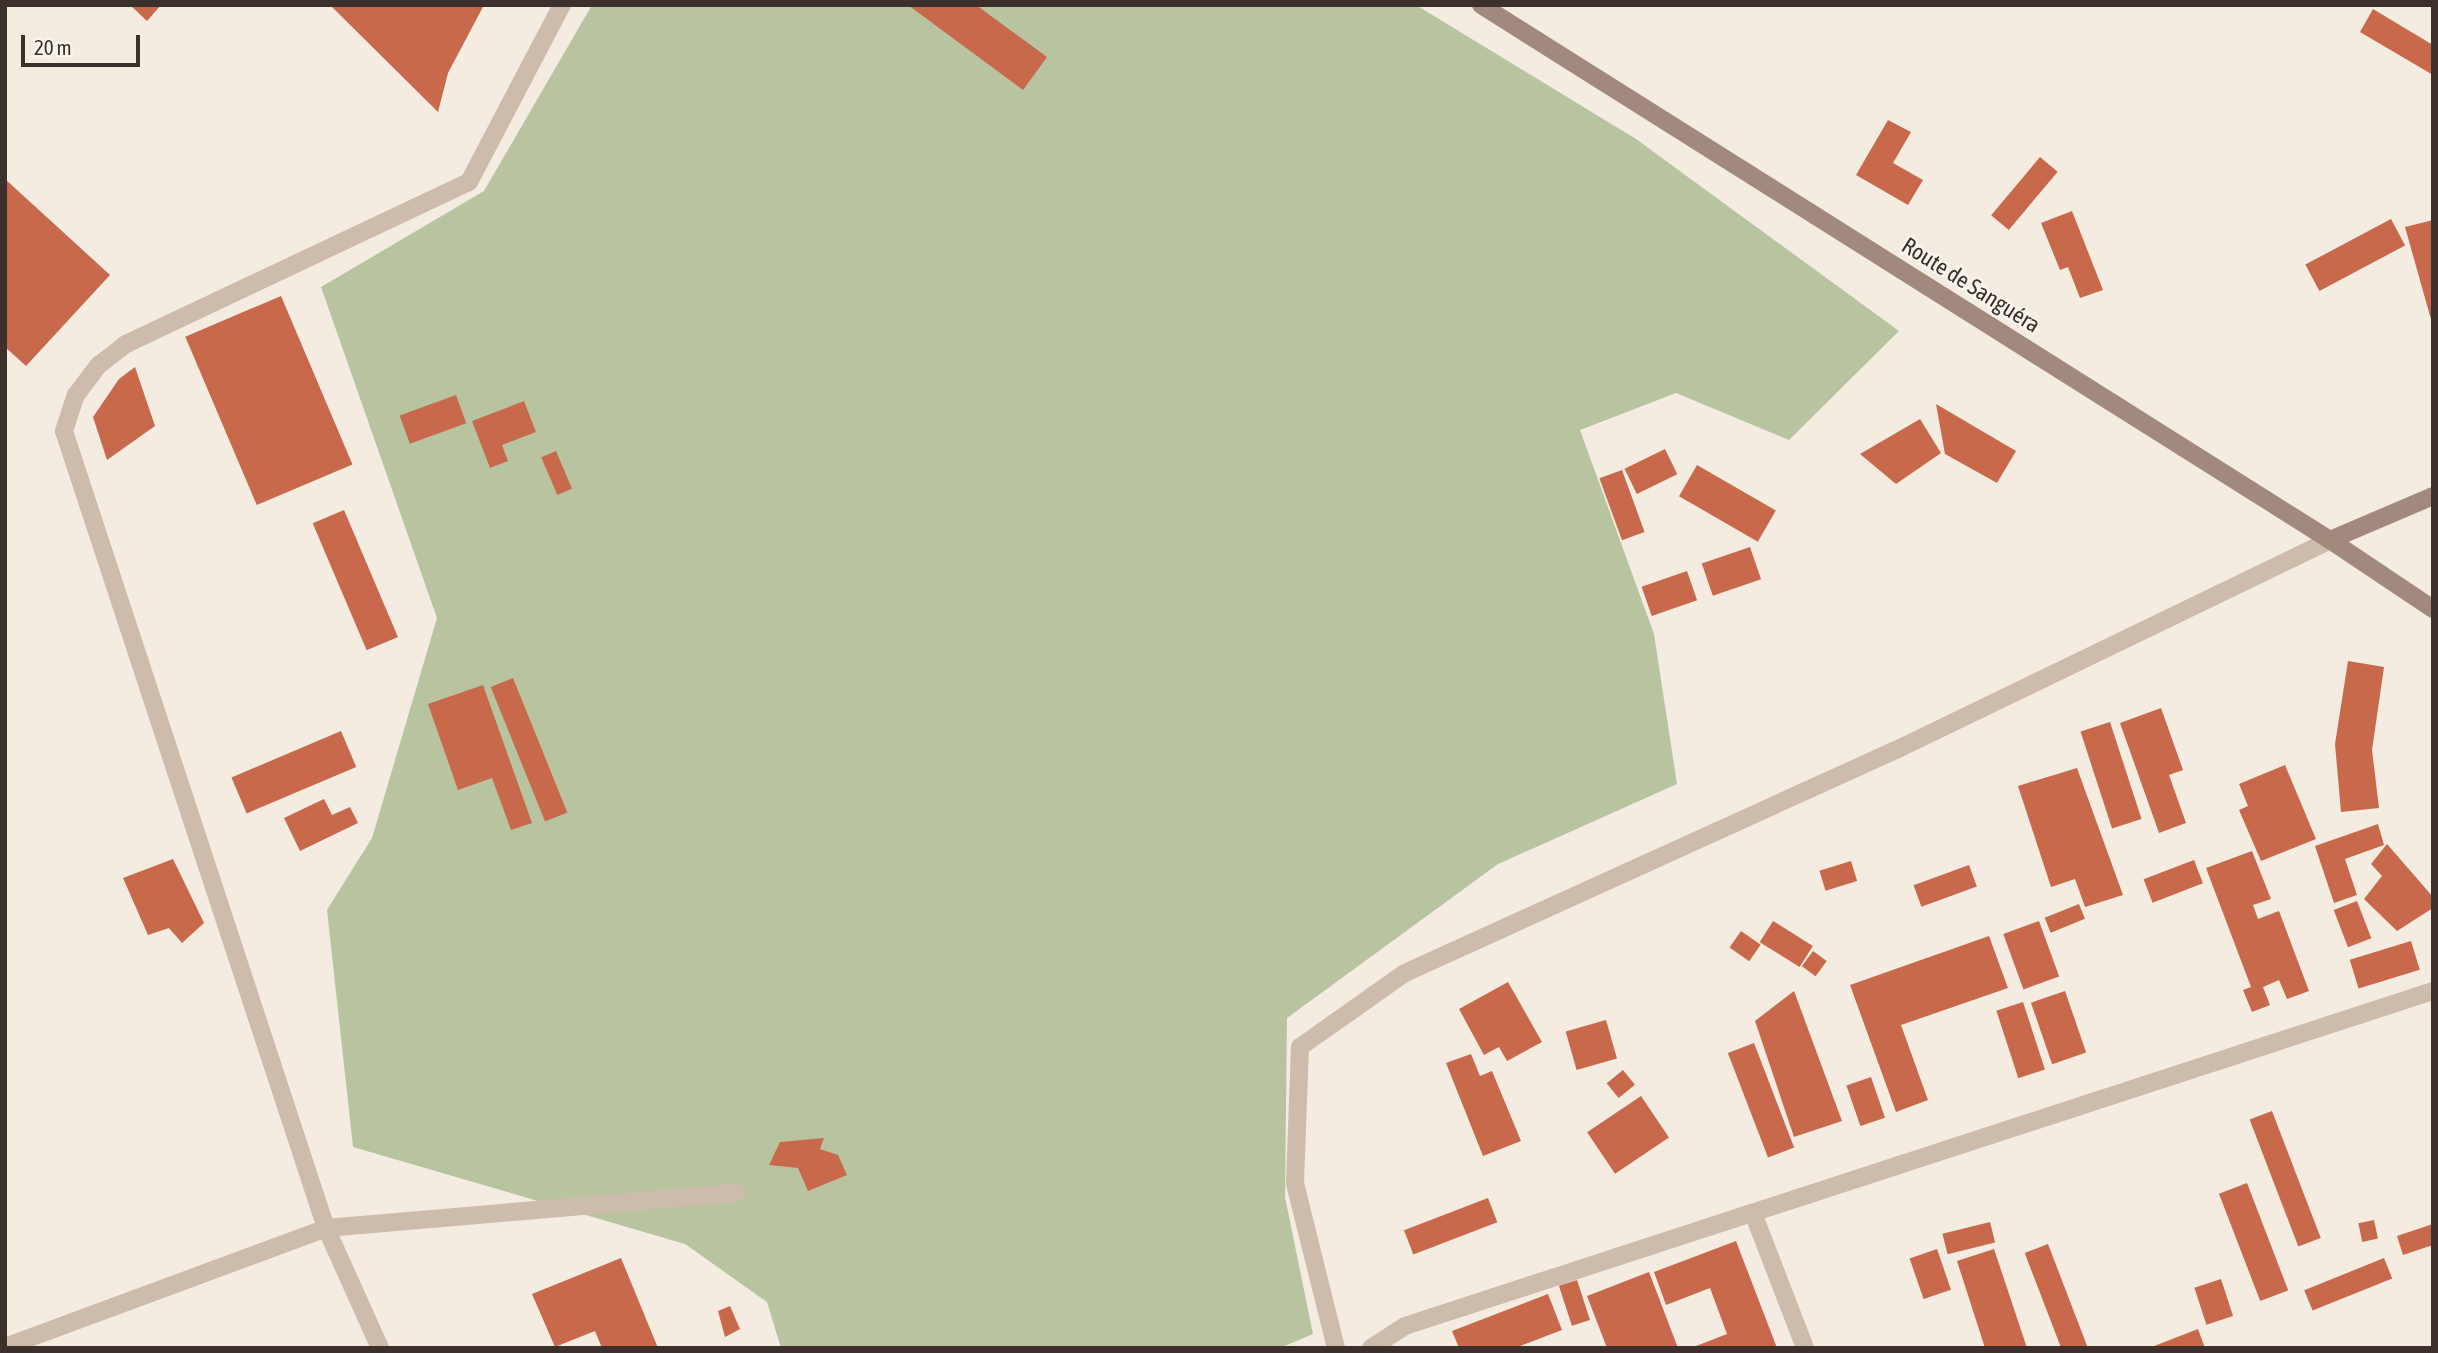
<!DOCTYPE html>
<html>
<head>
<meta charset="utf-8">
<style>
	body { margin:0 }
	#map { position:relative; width:2438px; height:1353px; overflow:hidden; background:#f4ebe1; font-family:"Asap Condensed",sans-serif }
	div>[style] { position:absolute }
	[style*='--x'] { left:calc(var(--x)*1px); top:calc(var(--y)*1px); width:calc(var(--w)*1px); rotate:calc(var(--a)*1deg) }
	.green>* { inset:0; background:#b8c4a0 }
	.building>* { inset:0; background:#c8694b; transform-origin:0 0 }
	.street>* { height:18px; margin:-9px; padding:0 9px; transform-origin:9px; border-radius:9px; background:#cdbbac }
	.secondary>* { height:18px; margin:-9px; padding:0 9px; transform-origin:9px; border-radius:9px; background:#a18a7d }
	span { translate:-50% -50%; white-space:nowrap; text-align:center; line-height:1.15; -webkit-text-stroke:5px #fbf5ee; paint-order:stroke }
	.street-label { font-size:23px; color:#3b302b }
	.frame { position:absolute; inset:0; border:7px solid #3b302b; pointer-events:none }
	.scale { position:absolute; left:21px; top:35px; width:119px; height:32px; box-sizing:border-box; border:4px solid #3b302b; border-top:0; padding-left:9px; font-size:21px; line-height:24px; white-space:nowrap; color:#3b302b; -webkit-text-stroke:5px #fbf5ee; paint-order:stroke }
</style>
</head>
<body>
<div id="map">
	<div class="green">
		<div style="clip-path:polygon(592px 5px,1416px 5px,1636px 139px,1899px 331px,1789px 440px,1676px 393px,1580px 430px,1654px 634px,1677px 784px,1498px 864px,1287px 1018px,1285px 1197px,1313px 1334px,1280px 1348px,781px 1348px,767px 1302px,685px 1244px,353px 1147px,327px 910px,372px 838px,437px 618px,321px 287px,484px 191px)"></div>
	</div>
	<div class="building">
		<div style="clip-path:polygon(130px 5px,161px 5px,147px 21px)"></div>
		<div style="clip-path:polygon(330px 5px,484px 5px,448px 73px,438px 112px)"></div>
		<div style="clip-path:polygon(908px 5px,976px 5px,1047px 57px,1023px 90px)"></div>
		<div style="clip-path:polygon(2373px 9px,2433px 45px,2433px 75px,2360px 32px)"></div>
		<div style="clip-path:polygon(1888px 120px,1911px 132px,1893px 163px,1923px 180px,1908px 205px,1856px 175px)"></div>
		<div style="left:2040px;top:157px;width:23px;height:76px;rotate:40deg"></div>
		<div style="clip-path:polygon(5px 179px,110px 275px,26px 366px,5px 347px)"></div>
		<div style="clip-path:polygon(2072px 211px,2103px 290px,2080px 298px,2068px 267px,2060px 270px,2041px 223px)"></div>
		<div style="left:2391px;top:219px;width:30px;height:97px;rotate:62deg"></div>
		<div style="clip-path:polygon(2433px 220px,2433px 323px,2432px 323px,2405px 227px)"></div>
		<div style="left:281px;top:296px;width:183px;height:104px;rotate:67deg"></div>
		<div style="clip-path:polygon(135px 367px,155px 426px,107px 460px,93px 417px,119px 379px)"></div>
		<div style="left:456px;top:395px;width:30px;height:60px;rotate:70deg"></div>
		<div style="clip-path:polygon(524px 401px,536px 432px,502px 445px,508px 461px,490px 468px,472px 421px)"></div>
		<div style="clip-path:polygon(1936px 404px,2016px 451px,1997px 483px,1945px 454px)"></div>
		<div style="clip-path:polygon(1920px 419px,1941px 453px,1896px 484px,1860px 454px)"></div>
		<div style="left:1665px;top:449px;width:28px;height:45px;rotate:64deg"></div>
		<div style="left:556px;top:451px;width:41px;height:16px;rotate:67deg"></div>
		<div style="left:1697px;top:465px;width:91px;height:36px;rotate:30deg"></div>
		<div style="left:1622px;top:470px;width:66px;height:24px;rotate:70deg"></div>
		<div style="left:344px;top:510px;width:138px;height:34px;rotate:67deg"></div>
		<div style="left:1750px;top:547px;width:34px;height:51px;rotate:71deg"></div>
		<div style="left:1687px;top:571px;width:31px;height:48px;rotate:71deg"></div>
		<div style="clip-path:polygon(2348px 661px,2384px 667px,2372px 750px,2379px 808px,2341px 812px,2335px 744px)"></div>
		<div style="left:513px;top:678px;width:145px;height:24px;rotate:68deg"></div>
		<div style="clip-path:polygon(483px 685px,532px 823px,511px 830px,492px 778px,458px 790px,428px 704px)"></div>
		<div style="clip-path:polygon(2161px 708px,2183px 770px,2169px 775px,2186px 823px,2159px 833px,2120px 723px)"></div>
		<div style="left:2110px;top:722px;width:102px;height:31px;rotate:72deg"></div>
		<div style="left:341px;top:731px;width:39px;height:119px;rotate:67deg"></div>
		<div style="clip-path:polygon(2285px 765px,2316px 839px,2261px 861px,2239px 810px,2248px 806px,2239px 784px)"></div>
		<div style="clip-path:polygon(2077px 768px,2123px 895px,2085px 907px,2075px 879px,2051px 887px,2018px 786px)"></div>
		<div style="clip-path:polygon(324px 799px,332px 815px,350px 807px,358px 823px,300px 851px,284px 818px)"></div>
		<div style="clip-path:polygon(2378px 824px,2384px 845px,2345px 859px,2357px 895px,2334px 903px,2315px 846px)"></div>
		<div style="clip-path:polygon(2387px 844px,2433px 897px,2433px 908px,2397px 931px,2364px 899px,2382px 876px,2371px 864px)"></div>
		<div style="clip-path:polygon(2252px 851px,2271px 899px,2253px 905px,2258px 919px,2279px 911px,2309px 991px,2287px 999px,2279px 980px,2263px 987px,2270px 1005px,2252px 1012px,2243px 990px,2251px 987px,2206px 868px)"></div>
		<div style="clip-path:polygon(173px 859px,204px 923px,182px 943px,169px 928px,148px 935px,123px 878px)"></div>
		<div style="left:2194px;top:860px;width:25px;height:54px;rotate:69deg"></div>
		<div style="left:1851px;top:861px;width:21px;height:33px;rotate:73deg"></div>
		<div style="left:1969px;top:865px;width:23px;height:59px;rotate:70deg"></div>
		<div style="left:2357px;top:901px;width:40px;height:25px;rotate:69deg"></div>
		<div style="left:2079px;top:904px;width:16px;height:37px;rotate:68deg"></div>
		<div style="left:1773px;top:921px;width:47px;height:25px;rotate:32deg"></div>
		<div style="left:2039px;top:921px;width:59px;height:38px;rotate:70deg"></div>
		<div style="left:1741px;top:931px;width:24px;height:20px;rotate:35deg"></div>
		<div style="clip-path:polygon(1989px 936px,2008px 988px,1901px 1025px,1928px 1100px,1896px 1112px,1850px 985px)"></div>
		<div style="left:2411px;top:941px;width:30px;height:64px;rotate:73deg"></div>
		<div style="left:1813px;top:951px;width:17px;height:19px;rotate:36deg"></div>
		<div style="clip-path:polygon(1508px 982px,1542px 1042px,1507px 1061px,1499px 1047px,1484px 1055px,1459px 1009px)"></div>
		<div style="clip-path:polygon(1794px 991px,1842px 1121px,1794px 1137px,1755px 1021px)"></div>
		<div style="left:2065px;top:991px;width:65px;height:36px;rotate:71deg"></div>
		<div style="left:2023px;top:1002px;width:71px;height:28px;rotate:72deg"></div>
		<div style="left:1606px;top:1020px;width:40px;height:42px;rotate:74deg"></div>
		<div style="left:1754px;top:1043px;width:112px;height:28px;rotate:69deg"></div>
		<div style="clip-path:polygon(1471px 1054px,1480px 1076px,1492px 1071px,1521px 1141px,1483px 1156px,1446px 1063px)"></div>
		<div style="left:1623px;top:1070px;width:19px;height:21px;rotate:51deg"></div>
		<div style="left:1871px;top:1077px;width:43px;height:26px;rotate:71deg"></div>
		<div style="left:1641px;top:1096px;width:50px;height:65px;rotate:56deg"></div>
		<div style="left:2272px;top:1111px;width:136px;height:24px;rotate:69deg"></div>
		<div style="clip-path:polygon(824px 1138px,820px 1149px,838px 1155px,847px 1175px,808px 1191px,798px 1168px,769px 1165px,780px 1142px)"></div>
		<div style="left:2247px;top:1183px;width:115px;height:30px;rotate:69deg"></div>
		<div style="left:1488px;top:1198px;width:26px;height:90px;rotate:69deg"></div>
		<div style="left:2374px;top:1220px;width:19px;height:16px;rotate:78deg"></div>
		<div style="left:1990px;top:1222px;width:21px;height:49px;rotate:76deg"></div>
		<div style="clip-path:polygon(2433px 1224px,2433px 1245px,2403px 1255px,2397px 1236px)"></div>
		<div style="clip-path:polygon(1736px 1241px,1777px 1348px,1691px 1348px,1727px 1334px,1710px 1288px,1666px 1305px,1654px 1272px)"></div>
		<div style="left:2048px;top:1244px;width:111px;height:25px;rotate:69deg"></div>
		<div style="left:1937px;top:1249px;width:43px;height:29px;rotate:71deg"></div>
		<div style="clip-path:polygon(1994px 1249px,2027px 1348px,1985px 1348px,1957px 1261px)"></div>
		<div style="clip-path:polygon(621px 1258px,658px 1348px,602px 1348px,595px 1331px,555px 1347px,532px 1294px)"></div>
		<div style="left:2384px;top:1258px;width:22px;height:86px;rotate:68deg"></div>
		<div style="clip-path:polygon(1649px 1272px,1678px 1348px,1607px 1348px,1587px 1296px)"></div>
		<div style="left:2221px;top:1279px;width:39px;height:28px;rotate:72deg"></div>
		<div style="left:1577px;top:1280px;width:42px;height:19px;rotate:72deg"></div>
		<div style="clip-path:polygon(1548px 1294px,1562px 1330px,1515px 1348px,1459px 1348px,1452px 1331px)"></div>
		<div style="clip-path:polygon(730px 1306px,740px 1329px,725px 1337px,718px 1311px)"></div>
		<div style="clip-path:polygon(2198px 1329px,2205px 1348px,2149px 1348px)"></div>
	</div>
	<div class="street">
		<div style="--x:1753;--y:1213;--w:145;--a:68.9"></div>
		<div style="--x:5;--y:1347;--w:342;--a:-20.3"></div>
		<div style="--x:326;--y:1228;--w:412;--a:-4.9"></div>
		<div style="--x:380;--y:1348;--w:132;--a:-114.2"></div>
		<div style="--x:326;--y:1228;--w:839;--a:-108.2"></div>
		<div style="--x:64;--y:431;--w:38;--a:-72"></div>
		<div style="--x:76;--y:395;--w:38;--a:-53"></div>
		<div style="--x:99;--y:365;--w:34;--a:-38"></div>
		<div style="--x:126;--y:344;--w:379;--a:-25.3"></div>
		<div style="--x:469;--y:182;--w:200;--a:-62.3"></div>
		<div style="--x:1336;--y:1348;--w:170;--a:-104"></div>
		<div style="--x:1295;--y:1183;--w:136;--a:-87.9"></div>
		<div style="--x:1300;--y:1047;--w:128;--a:-35.2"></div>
		<div style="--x:1405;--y:973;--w:542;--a:-24.44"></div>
		<div style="--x:1898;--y:749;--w:480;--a:-25.8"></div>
		<div style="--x:1371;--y:1348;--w:40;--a:-32.9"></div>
		<div style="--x:1405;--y:1326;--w:1081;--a:-18.05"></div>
	</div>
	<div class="secondary">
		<div style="--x:1481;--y:5;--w:1004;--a:32.22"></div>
		<div style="--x:2330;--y:540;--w:124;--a:33.8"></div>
		<div style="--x:2330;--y:540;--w:112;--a:-23.1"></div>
	</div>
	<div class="street-label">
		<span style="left:1971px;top:285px;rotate:32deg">Route de Sanguéra</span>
	</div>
	<div class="frame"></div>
	<div class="scale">20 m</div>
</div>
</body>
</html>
